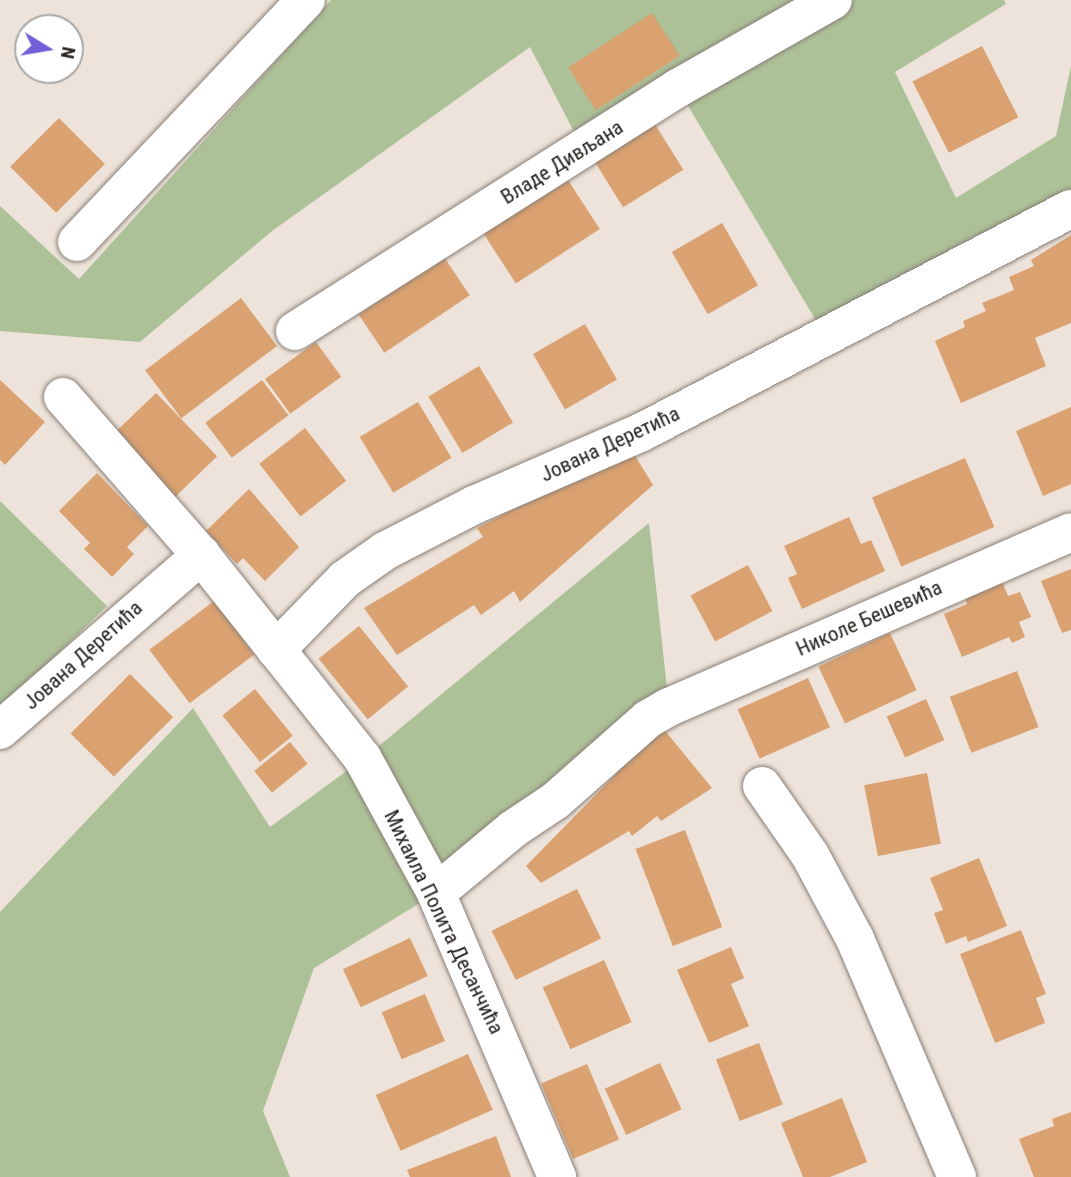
<!DOCTYPE html>
<html>
<head>
<meta charset="utf-8">
<style>
	body { margin:0 }
	#map { position:relative; width:1071px; height:1177px; overflow:hidden; background:#ede3da; font-family:"Roboto Condensed",sans-serif }
	div>[style] { position:absolute }
	[style*='--x'] { left:calc(var(--x)*1px); top:calc(var(--y)*1px); width:calc(var(--w)*1px); rotate:calc(var(--a)*1deg) }
	.green>* { inset:0; background:#adc198 }
	.building>* { inset:0; background:#daa171; transform-origin:0 0 }
	.roads { filter:drop-shadow(0 0 2px #8a8078) drop-shadow(0 0 2px #8a8078) }
	.minor>* { height:38px; margin:-19px; padding:0 19px; transform-origin:19px; border-radius:19px; background:#fff }
	span { translate:-50% -50%; white-space:nowrap; text-align:center; line-height:1.15; -webkit-text-stroke:6px #fff; paint-order:stroke }
	.street-label { font-size:21px; color:#272320 }
	.north { position:absolute; left:14px; top:14px; width:70px; height:70px; box-sizing:border-box; background:#fff; border:2px solid #a9a7a6; border-radius:50%; rotate:101deg; font-size:19px; font-weight:700; line-height:28px; text-align:center; color:#272320 }
	.north::after { content:''; display:block; margin:auto; width:24px; height:32px; background:#735ed8; clip-path:polygon(50% 0,100% 100%,50% 72%,0 100%) }
</style>
</head>
<body>
<div id="map">
	<div class="green">
		<div style="clip-path:polygon(331px 0,1004px 0,1006px 4px,895px 72px,956px 198px,1056px 136px,1071px 66px,1071px 209px,827px 339px,678px 89px,583px 149px,530px 47px,272px 231px,140px 342px,0 331px,0 206px,79px 279px)"></div>
		<div style="clip-path:polygon(0 501px,107px 606px,0 710px)"></div>
		<div style="clip-path:polygon(649px 523px,669px 707px,436px 893px,314px 968px,263px 1111px,290px 1177px,0 1177px,0 912px,193px 708px,270px 827px,363px 759px)"></div>
	</div>
	<div class="building">
		<div style="left:652px;top:13px;width:51px;height:100px;rotate:57deg"></div>
		<div style="left:982px;top:46px;width:80px;height:78px;rotate:63deg"></div>
		<div style="left:59px;top:118px;width:65px;height:69px;rotate:45deg"></div>
		<div style="left:651px;top:118px;width:61px;height:71px;rotate:58deg"></div>
		<div style="left:566px;top:177px;width:62px;height:100px;rotate:57deg"></div>
		<div style="left:722px;top:223px;width:72px;height:58px;rotate:60deg"></div>
		<div style="clip-path:polygon(1071px 235px,1071px 323px,1035px 338px,1046px 366px,961px 403px,935px 341px,965px 327px,963px 321px,986px 311px,982px 303px,1014px 290px,1009px 277px,1034px 266px,1031px 260px)"></div>
		<div style="left:444px;top:257px;width:46px;height:103px;rotate:56deg"></div>
		<div style="left:241px;top:298px;width:60px;height:120px;rotate:53deg"></div>
		<div style="left:585px;top:324px;width:64px;height:60px;rotate:60deg"></div>
		<div style="left:316px;top:342px;width:43px;height:63px;rotate:54deg"></div>
		<div style="left:479px;top:366px;width:66px;height:59px;rotate:59deg"></div>
		<div style="clip-path:polygon(0 380px,45px 422px,5px 465px,0 460px)"></div>
		<div style="left:262px;top:380px;width:44px;height:71px;rotate:53deg"></div>
		<div style="left:156px;top:393px;width:88px;height:61px;rotate:46deg"></div>
		<div style="left:418px;top:402px;width:65px;height:68px;rotate:59deg"></div>
		<div style="clip-path:polygon(1071px 407px,1071px 484px,1043px 496px,1016px 431px)"></div>
		<div style="left:305px;top:428px;width:67px;height:58px;rotate:52deg"></div>
		<div style="clip-path:polygon(631px 449px,653px 485px,520px 602px,514px 591px,481px 615px,474px 605px,397px 655px,364px 608px,483px 537px,477px 528px)"></div>
		<div style="left:965px;top:458px;width:75px;height:101px;rotate:67deg"></div>
		<div style="clip-path:polygon(97px 473px,148px 526px,127px 547px,134px 554px,112px 577px,84px 549px,90px 543px,59px 511px)"></div>
		<div style="clip-path:polygon(249px 489px,299px 547px,265px 581px,243px 558px,237px 564px,206px 531px)"></div>
		<div style="clip-path:polygon(849px 517px,861px 544px,871px 540px,885px 571px,802px 609px,788px 578px,797px 574px,784px 546px)"></div>
		<div style="left:748px;top:565px;width:52px;height:65px;rotate:62deg"></div>
		<div style="clip-path:polygon(1071px 569px,1071px 630px,1062px 633px,1041px 581px)"></div>
		<div style="clip-path:polygon(1001px 579px,1008px 596px,1020px 592px,1031px 617px,1019px 622px,1025px 637px,1012px 643px,1009px 637px,962px 657px,944px 614px,967px 604px,964px 595px)"></div>
		<div style="left:214px;top:601px;width:67px;height:81px;rotate:53deg"></div>
		<div style="left:359px;top:626px;width:78px;height:52px;rotate:51deg"></div>
		<div style="left:890px;top:633px;width:63px;height:79px;rotate:65deg"></div>
		<div style="left:1017px;top:671px;width:60px;height:72px;rotate:69deg"></div>
		<div style="left:130px;top:674px;width:61px;height:84px;rotate:45deg"></div>
		<div style="left:808px;top:678px;width:54px;height:77px;rotate:66deg"></div>
		<div style="left:255px;top:689px;width:60px;height:42px;rotate:51deg"></div>
		<div style="left:926px;top:699px;width:45px;height:43px;rotate:66deg"></div>
		<div style="clip-path:polygon(662px 727px,712px 788px,661px 821px,657px 816px,632px 836px,629px 831px,541px 883px,526px 866px)"></div>
		<div style="left:290px;top:742px;width:28px;height:46px;rotate:51deg"></div>
		<div style="left:927px;top:773px;width:72px;height:64px;rotate:79deg"></div>
		<div style="left:685px;top:830px;width:104px;height:53px;rotate:69deg"></div>
		<div style="clip-path:polygon(979px 858px,1007px 926px,968px 942px,966px 936px,946px 944px,934px 913px,943px 910px,930px 878px)"></div>
		<div style="left:577px;top:889px;width:55px;height:95px;rotate:64deg"></div>
		<div style="clip-path:polygon(1021px 930px,1046px 994px,1036px 998px,1045px 1023px,995px 1043px,960px 954px)"></div>
		<div style="left:410px;top:938px;width:42px;height:74px;rotate:65deg"></div>
		<div style="clip-path:polygon(731px 947px,744px 978px,731px 984px,749px 1026px,709px 1043px,677px 970px)"></div>
		<div style="left:604px;top:960px;width:68px;height:67px;rotate:66deg"></div>
		<div style="left:425px;top:994px;width:51px;height:47px;rotate:67deg"></div>
		<div style="left:759px;top:1043px;width:66px;height:46px;rotate:69deg"></div>
		<div style="left:468px;top:1054px;width:61px;height:101px;rotate:66deg"></div>
		<div style="left:660px;top:1063px;width:51px;height:61px;rotate:65deg"></div>
		<div style="left:587px;top:1064px;width:82px;height:50px;rotate:67deg"></div>
		<div style="clip-path:polygon(842px 1098px,867px 1162px,830px 1177px,803px 1177px,781px 1123px)"></div>
		<div style="clip-path:polygon(1071px 1112px,1071px 1177px,1034px 1177px,1019px 1139px,1054px 1126px,1052px 1119px)"></div>
		<div style="clip-path:polygon(496px 1136px,511px 1177px,410px 1177px,407px 1170px)"></div>
	</div>
	<div class="roads">
		<div class="minor">
			<div style="--x:77;--y:242;--w:333;--a:-46.6"></div>
			<div style="--x:295;--y:331;--w:454;--a:-32.4"></div>
			<div style="--x:678;--y:88;--w:178;--a:-29.6"></div>
			<div style="--x:63;--y:397;--w:210;--a:48.9"></div>
			<div style="--x:201;--y:555;--w:260;--a:51.5"></div>
			<div style="--x:363;--y:759;--w:153;--a:61.4"></div>
			<div style="--x:436;--y:893;--w:309;--a:66.9"></div>
			<div style="--x:276;--y:650;--w:99;--a:-45.8"></div>
			<div style="--x:345;--y:579;--w:49;--a:-35"></div>
			<div style="--x:385;--y:551;--w:100;--a:-27.3"></div>
			<div style="--x:474;--y:505;--w:183;--a:-23.5"></div>
			<div style="--x:642;--y:432;--w:483;--a:-27.5"></div>
			<div style="--x:0;--y:730;--w:267;--a:-41"></div>
			<div style="--x:762;--y:786;--w:84;--a:55.2"></div>
			<div style="--x:810;--y:855;--w:95;--a:61.8"></div>
			<div style="--x:855;--y:939;--w:259;--a:66.8"></div>
			<div style="--x:436;--y:893;--w:100;--a:-39.7"></div>
			<div style="--x:513;--y:829;--w:50;--a:-33.7"></div>
			<div style="--x:555;--y:801;--w:124;--a:-41.4"></div>
			<div style="--x:648;--y:719;--w:24;--a:-30"></div>
			<div style="--x:669;--y:707;--w:438;--a:-23.5"></div>
		</div>
	</div>
	<div class="street-label">
		<span style="left:562px;top:162px;rotate:-32deg">Владе Дивљана</span>
		<span style="left:610px;top:444px;rotate:-25deg">Јована Деретића</span>
		<span style="left:869px;top:618px;rotate:-24deg">Николе Бешевића</span>
		<span style="left:83px;top:655px;rotate:-42deg">Јована Деретића</span>
		<span style="left:444px;top:922px;rotate:64deg">Михаила Полита Десанчића</span>
	</div>
	<div class="north">N</div>
</div>
</body>
</html>
